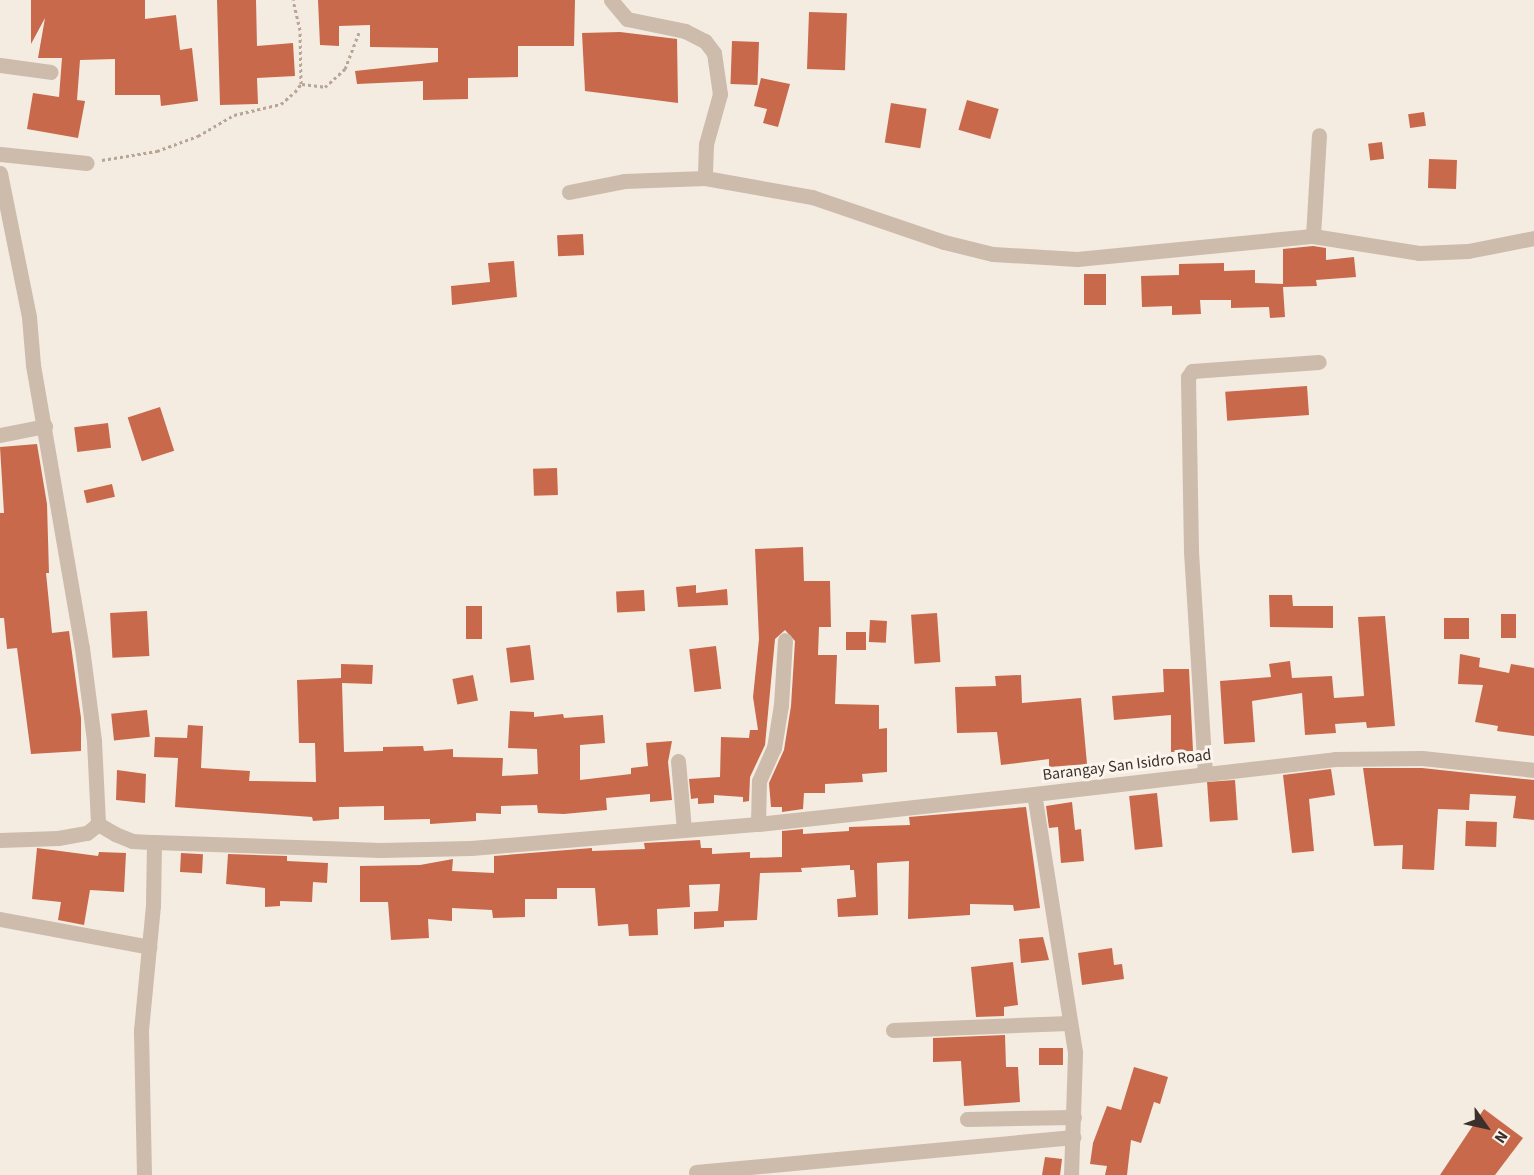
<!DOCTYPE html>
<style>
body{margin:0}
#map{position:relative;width:1534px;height:1175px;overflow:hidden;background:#f4ebe1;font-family:"Source Sans 3",sans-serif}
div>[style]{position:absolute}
.building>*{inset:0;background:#c8694b;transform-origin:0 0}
.path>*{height:3px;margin-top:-1.5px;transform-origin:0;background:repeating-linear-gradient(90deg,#b9a596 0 3px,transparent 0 6px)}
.minor>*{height:15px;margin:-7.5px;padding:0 7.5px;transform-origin:7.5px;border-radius:7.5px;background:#cdbbac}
span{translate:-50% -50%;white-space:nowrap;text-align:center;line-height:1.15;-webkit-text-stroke:6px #fbf5ee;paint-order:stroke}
.street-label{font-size:16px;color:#3b302b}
.north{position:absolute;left:1456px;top:1097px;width:60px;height:60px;-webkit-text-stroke:4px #fbf5ee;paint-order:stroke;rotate:124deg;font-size:16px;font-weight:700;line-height:24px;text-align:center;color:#3b302b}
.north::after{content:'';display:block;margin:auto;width:21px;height:27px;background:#3b302b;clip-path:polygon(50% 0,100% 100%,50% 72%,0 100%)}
</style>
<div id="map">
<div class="building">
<i style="clip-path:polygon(31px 0,145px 0,145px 19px,176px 15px,180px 50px,192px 48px,198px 101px,161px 106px,160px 95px,115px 95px,115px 59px,80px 60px,77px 100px,85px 101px,78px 138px,27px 129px,33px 93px,59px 97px,62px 58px,38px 58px,45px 18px,31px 44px)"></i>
<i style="clip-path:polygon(217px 0,256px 0,257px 46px,293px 43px,295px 76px,257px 78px,258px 104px,220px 105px)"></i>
<i style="clip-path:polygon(318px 0,575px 0,574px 46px,518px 46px,518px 77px,468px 78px,468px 99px,423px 100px,423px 81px,357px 84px,355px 71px,438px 62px,438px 48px,370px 47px,370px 25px,339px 26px,339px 46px,320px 45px)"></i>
<i style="left:809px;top:12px;width:38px;height:57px;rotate:2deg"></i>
<i style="clip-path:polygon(620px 32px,677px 39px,678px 103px,585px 91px,582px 33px)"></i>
<i style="left:732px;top:41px;width:27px;height:43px;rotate:2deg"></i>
<i style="clip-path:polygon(761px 78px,790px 84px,778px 127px,763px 123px,767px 109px,754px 106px)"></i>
<i style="left:967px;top:100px;width:33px;height:31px;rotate:16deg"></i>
<i style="left:891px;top:103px;width:36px;height:40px;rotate:9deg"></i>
<i style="left:1424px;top:112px;width:14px;height:16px;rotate:82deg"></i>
<i style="left:1382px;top:142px;width:17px;height:14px;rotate:83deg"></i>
<i style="left:1429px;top:159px;width:28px;height:29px;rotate:2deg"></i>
<i style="left:583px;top:234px;width:21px;height:26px;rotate:87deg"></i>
<i style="clip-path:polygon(1313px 246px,1326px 248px,1326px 260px,1354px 257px,1356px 277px,1316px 280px,1317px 286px,1283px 287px,1285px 317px,1270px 318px,1269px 307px,1231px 308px,1231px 300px,1200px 300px,1201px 314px,1172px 315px,1172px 306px,1142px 307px,1141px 276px,1179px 275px,1179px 264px,1224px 263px,1224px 271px,1255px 270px,1255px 283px,1283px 284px,1283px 249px)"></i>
<i style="clip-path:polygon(514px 261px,517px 297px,452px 305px,451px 286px,490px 282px,488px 263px)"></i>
<i style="left:1084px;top:274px;width:22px;height:31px"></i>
<i style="left:1307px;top:386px;width:29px;height:82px;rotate:86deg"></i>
<i style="left:160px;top:407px;width:46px;height:34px;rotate:72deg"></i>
<i style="left:108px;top:423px;width:25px;height:34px;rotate:83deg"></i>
<i style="clip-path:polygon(37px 444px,47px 504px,49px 573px,46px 573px,52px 633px,69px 631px,81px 718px,81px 751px,31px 754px,17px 648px,7px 649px,4px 618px,0 618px,0 513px,4px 513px,0 447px)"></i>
<i style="left:557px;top:468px;width:27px;height:24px;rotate:88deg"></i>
<i style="left:112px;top:484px;width:13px;height:29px;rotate:77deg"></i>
<i style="clip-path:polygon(803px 547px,804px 581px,830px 581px,831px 627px,819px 627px,818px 655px,837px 655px,835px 704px,879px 705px,879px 729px,887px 728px,887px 772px,862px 774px,863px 782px,825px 784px,825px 793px,804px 793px,803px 809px,782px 812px,782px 807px,771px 807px,769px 783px,784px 750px,791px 706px,795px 641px,785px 630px,775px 639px,765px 745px,750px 777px,749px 801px,743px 802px,743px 797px,714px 795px,714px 803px,698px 804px,698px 798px,691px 799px,689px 779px,720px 777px,721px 737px,749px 738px,750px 730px,758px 730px,753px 697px,759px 639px,755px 549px)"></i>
<i style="clip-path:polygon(696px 585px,696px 593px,727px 589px,728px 605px,678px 607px,676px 587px)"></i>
<i style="left:644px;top:590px;width:21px;height:28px;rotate:87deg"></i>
<i style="clip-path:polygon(1269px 595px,1292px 595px,1293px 606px,1333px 606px,1333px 628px,1270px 627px)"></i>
<i style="left:466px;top:606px;width:16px;height:33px"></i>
<i style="left:147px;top:611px;width:45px;height:37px;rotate:87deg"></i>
<i style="left:937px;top:613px;width:49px;height:26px;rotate:86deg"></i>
<i style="left:1516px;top:614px;width:24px;height:15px;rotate:90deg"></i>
<i style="clip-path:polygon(1385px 616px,1395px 726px,1367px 728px,1366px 722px,1335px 724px,1336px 733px,1305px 735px,1302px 693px,1252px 701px,1255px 742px,1224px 744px,1220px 681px,1271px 677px,1269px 664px,1290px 661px,1292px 678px,1332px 676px,1334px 698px,1364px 696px,1358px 617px)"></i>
<i style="left:1469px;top:618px;width:21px;height:25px;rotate:90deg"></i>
<i style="left:870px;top:620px;width:17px;height:22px;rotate:3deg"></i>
<i style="left:846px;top:632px;width:20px;height:18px"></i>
<i style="left:530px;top:645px;width:35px;height:24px;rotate:83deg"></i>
<i style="left:716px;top:646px;width:43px;height:27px;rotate:83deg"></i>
<i style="clip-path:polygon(1460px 654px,1480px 658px,1479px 667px,1509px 673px,1511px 664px,1534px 668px,1534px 736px,1497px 731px,1498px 726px,1475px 722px,1483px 685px,1458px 684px)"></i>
<i style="clip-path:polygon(341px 664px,373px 665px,372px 684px,342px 683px,344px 752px,383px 751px,383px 747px,423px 746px,424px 751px,453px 749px,453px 757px,503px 758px,502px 776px,538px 774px,537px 749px,508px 748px,510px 711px,534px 712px,534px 717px,563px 714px,564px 718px,603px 715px,605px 743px,580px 745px,580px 780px,631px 774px,631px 768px,648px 766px,646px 743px,672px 741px,668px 762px,672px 800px,650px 802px,650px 794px,606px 798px,607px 810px,564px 814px,538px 813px,537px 805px,501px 806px,501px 814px,476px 813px,476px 821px,430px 824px,430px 819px,384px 820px,384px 806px,339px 807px,339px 819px,313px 821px,312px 817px,175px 807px,178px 758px,154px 757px,155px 737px,187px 738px,188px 725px,203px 726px,201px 768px,250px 771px,249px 781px,316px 782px,315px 743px,299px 743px,297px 680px,341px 678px)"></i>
<i style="clip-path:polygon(1163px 669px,1189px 669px,1193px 751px,1171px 752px,1171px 715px,1114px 720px,1112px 696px,1164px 692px)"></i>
<i style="left:473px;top:675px;width:26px;height:21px;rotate:79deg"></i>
<i style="clip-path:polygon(1021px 675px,1022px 703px,1081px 698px,1087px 764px,1049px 767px,1049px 759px,1001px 765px,997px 732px,957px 733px,955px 687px,996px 686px,995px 676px)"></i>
<i style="left:147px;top:710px;width:27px;height:36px;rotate:84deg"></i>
<i style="clip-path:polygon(1363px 768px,1422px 768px,1534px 780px,1534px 820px,1513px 818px,1516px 796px,1470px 794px,1469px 810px,1438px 809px,1434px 870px,1402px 869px,1403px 845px,1374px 846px)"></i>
<i style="clip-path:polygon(1331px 769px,1335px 795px,1309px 799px,1314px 851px,1292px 853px,1283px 775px)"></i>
<i style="clip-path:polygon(117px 770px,146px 774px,145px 803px,116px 800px)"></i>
<i style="left:1235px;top:780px;width:40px;height:28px;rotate:86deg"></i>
<i style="left:1157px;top:793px;width:54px;height:28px;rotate:84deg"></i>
<i style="clip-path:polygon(1072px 802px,1075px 830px,1081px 829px,1084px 861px,1061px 863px,1058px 827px,1049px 828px,1046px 806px)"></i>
<i style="clip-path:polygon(1026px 807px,1040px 908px,1014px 911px,1013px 905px,970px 904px,970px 915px,908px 919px,909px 861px,877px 863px,878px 915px,838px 917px,837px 899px,856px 897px,854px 870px,850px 870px,850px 865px,801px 868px,802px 872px,760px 873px,757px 920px,724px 921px,724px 927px,694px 929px,694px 912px,718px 911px,720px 884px,689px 885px,690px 907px,657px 909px,658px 935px,629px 936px,628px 924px,598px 926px,595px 888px,557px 888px,557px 899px,525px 899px,525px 917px,493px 918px,492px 910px,452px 908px,452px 921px,428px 919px,429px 938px,409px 939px,391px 940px,388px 902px,360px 902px,360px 866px,420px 865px,453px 859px,452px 871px,494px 873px,494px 856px,592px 848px,592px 851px,645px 849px,644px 843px,700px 840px,701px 848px,712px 848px,712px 854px,750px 852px,750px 858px,782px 857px,782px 831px,803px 829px,803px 834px,849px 831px,849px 827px,910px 825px,909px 817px)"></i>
<i style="left:1466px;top:821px;width:31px;height:25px;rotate:2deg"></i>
<i style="clip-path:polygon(37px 848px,98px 856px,99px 852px,126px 853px,124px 892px,90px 890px,84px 925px,58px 920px,61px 902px,32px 899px)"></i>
<i style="left:181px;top:853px;width:22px;height:19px;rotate:3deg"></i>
<i style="clip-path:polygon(228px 854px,287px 856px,287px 861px,328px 863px,327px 883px,313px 882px,312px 902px,280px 901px,280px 906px,265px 907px,265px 888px,226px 884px)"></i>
<i style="clip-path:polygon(1043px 937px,1049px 960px,1021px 963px,1019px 939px)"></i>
<i style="clip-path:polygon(1112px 948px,1114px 965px,1122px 964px,1124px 979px,1082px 985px,1078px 953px)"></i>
<i style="clip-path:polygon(1013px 962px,1018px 1005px,1004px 1007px,1004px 1016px,976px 1017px,971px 967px)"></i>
<i style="clip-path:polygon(1005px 1035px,1006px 1067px,1018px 1067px,1020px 1102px,964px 1106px,961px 1061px,933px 1062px,933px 1038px)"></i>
<i style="left:1039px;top:1048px;width:24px;height:17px"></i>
<i style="clip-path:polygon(1134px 1067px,1168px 1077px,1160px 1104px,1154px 1102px,1141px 1143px,1131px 1140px,1127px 1175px,1105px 1175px,1107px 1166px,1090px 1164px,1093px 1143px,1107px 1106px,1121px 1110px)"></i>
<i style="clip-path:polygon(1484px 1109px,1523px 1138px,1495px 1175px,1440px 1175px)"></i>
<i style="clip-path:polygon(1045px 1157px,1062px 1159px,1060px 1175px,1042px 1175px)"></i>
</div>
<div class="path">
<i style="left:302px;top:84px;width:23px;rotate:7deg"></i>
<i style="left:325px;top:87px;width:27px;rotate:-42deg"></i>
<i style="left:345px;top:69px;width:39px;rotate:-69deg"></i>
<i style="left:102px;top:160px;width:56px;rotate:-9.3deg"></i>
<i style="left:157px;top:151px;width:44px;rotate:-20.1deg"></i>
<i style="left:198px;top:136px;width:42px;rotate:-30.3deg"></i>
<i style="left:234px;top:115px;width:48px;rotate:-13.2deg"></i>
<i style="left:281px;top:104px;width:18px;rotate:-41deg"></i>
<i style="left:295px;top:92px;width:10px;rotate:-53deg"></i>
<i style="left:301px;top:84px;width:54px;rotate:-91.1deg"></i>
<i style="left:300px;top:30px;width:31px;rotate:-103deg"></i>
</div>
<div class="minor">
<i style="left:611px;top:0;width:25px;rotate:50deg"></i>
<i style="left:627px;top:19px;width:59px;rotate:11.7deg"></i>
<i style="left:685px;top:31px;width:22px;rotate:27deg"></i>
<i style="left:705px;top:41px;width:15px;rotate:53deg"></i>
<i style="left:714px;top:53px;width:41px;rotate:81.7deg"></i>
<i style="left:720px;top:94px;width:52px;rotate:105.6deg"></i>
<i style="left:706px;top:144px;width:34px;rotate:92deg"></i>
<i style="left:0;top:65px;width:51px;rotate:7.8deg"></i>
<i style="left:0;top:154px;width:87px;rotate:5.9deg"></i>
<i style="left:0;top:173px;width:147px;rotate:78.6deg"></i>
<i style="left:29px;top:317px;width:48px;rotate:85.2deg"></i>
<i style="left:33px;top:365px;width:287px;rotate:80.2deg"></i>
<i style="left:82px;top:648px;width:94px;rotate:82.6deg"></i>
<i style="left:94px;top:741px;width:83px;rotate:87.2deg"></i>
<i style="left:98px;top:824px;width:20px;rotate:30deg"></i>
<i style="left:115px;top:834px;width:18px;rotate:22deg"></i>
<i style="left:132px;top:841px;width:22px;rotate:3deg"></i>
<i style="left:154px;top:842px;width:226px;rotate:2deg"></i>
<i style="left:380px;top:850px;width:91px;rotate:-1.3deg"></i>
<i style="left:471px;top:848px;width:288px;rotate:-4.8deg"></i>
<i style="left:758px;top:824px;width:278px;rotate:-6.2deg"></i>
<i style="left:569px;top:192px;width:56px;rotate:-11.3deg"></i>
<i style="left:624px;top:181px;width:81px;rotate:-2.1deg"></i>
<i style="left:705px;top:178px;width:109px;rotate:10.1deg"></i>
<i style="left:812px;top:197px;width:139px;rotate:18.8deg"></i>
<i style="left:944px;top:242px;width:50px;rotate:13.8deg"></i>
<i style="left:993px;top:254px;width:84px;rotate:3.4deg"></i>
<i style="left:1077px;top:259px;width:237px;rotate:-5.6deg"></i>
<i style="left:1313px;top:236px;width:107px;rotate:9.1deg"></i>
<i style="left:1419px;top:253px;width:49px;rotate:-2.3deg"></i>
<i style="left:1468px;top:251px;width:67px;rotate:-11.1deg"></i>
<i style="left:1313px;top:236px;width:101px;rotate:-86.6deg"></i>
<i style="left:0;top:435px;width:46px;rotate:-11.3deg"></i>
<i style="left:678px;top:761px;width:68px;rotate:85deg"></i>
<i style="left:1205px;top:774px;width:224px;rotate:-93.6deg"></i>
<i style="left:1191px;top:550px;width:173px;rotate:-91deg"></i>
<i style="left:1188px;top:377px;width:7px;rotate:-56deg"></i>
<i style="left:1192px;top:371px;width:127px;rotate:-4.1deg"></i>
<i style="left:758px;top:824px;width:43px;rotate:-88.7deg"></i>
<i style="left:759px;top:781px;width:36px;rotate:-66deg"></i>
<i style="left:774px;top:748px;width:44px;rotate:-80.8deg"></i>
<i style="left:781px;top:705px;width:65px;rotate:-86.5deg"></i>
<i style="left:0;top:840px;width:58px;rotate:-2deg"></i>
<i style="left:58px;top:838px;width:29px;rotate:-10deg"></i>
<i style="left:87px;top:833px;width:14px;rotate:-39deg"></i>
<i style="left:0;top:919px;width:152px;rotate:10.6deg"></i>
<i style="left:893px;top:1030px;width:176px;rotate:-2.3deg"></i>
<i style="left:967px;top:1119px;width:107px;rotate:-1.1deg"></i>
<i style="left:696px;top:1172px;width:379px;rotate:-5.3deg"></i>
<i style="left:144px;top:1175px;width:145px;rotate:-91.2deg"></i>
<i style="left:141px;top:1030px;width:125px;rotate:-84.5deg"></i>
<i style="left:153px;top:906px;width:64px;rotate:-89.1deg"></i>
<i style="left:1071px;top:1175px;width:123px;rotate:-88.1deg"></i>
<i style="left:1075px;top:1052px;width:261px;rotate:-99deg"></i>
<i style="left:1034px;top:794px;width:303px;rotate:-6.6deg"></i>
<i style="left:1335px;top:759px;width:87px;rotate:-0.7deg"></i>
<i style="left:1422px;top:758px;width:113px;rotate:6.1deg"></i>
</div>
<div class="street-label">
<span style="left:1127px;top:765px;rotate:-7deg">Barangay San Isidro Road</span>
</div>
<div class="north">N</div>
</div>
